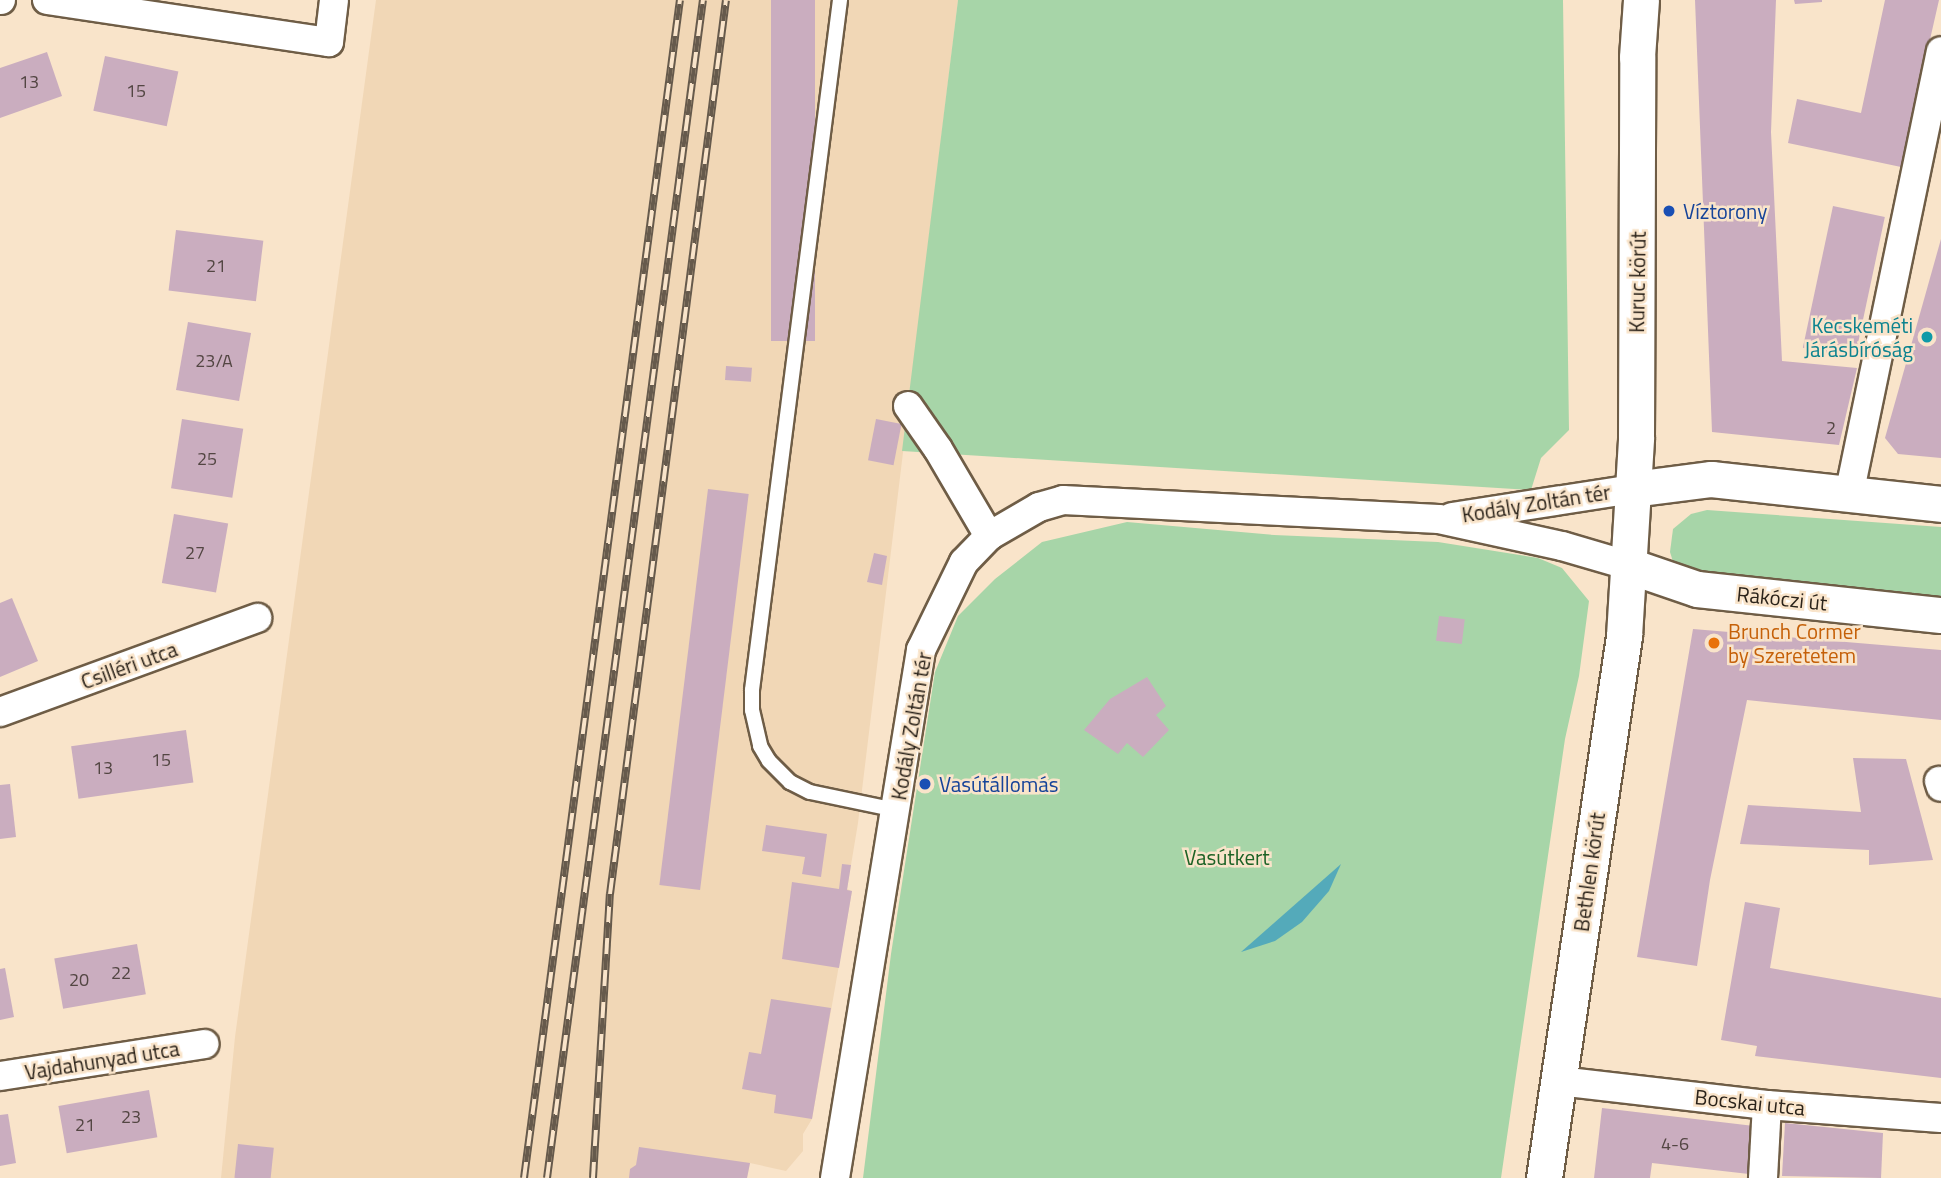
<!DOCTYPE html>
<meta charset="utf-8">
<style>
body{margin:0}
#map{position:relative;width:1941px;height:1178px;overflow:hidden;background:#f9e4ca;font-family:"Titillium Web",sans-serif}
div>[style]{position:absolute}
.built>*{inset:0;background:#f1d7b6}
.green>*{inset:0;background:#a7d5a8}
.water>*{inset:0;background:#54aaba}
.building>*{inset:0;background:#caadbf;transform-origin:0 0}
.roads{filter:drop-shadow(2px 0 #6f5d46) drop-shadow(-2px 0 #6f5d46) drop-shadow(0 2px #6f5d46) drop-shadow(0 -2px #6f5d46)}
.service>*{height:14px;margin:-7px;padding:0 7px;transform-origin:7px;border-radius:7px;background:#fff}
.minor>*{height:28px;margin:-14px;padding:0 14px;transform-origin:14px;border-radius:14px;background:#fff}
.tertiary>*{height:35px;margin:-17.5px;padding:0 17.5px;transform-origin:17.5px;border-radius:17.5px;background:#fff}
.rail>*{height:8px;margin-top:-4px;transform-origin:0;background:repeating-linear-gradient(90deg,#f9e4ca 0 16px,#665a4c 0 32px);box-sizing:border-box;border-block:2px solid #665a4c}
.dots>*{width:19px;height:19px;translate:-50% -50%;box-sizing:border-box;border:4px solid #f9e4ca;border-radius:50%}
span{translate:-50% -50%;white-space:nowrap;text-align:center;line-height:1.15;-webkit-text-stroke:5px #f9e4ca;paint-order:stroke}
.number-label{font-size:18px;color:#534643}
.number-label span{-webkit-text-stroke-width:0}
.transit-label{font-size:21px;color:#164399}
.left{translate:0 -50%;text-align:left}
.street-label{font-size:21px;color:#2b231a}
.culture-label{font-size:21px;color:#0d838f}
.right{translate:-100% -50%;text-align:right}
.food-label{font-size:21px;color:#c56008}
.park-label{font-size:21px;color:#1c6225}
</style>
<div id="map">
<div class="built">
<i style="clip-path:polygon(376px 0,958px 0,858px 823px,847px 889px,852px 891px,812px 1119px,803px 1134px,803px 1151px,786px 1171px,750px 1163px,747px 1178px,221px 1178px,235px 1037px)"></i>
</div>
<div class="green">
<i style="clip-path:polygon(958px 0,1563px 0,1569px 430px,1541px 458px,1531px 490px,902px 451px)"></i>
<i style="clip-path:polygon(1707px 510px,1941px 527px,1941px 607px,1676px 571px,1670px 552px,1673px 529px,1691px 514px)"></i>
<i style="clip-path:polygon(1127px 522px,1274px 535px,1438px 542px,1538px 558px,1562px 568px,1589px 601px,1579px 676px,1565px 739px,1501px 1178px,863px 1178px,891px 954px,935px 672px,958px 616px,995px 579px,1042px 542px)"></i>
</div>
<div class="water">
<i style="clip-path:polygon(1341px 864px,1329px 891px,1302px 922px,1275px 941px,1241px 952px)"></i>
</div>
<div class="building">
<i style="left:771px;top:0;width:44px;height:341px"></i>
<i style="clip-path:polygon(1695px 0,1776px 0,1771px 132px,1782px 361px,1857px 368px,1839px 445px,1712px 432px)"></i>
<i style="clip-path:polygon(1794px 0,1822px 0,1822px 2px,1795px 4px)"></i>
<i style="clip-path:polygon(1885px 0,1939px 0,1901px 167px,1788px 143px,1797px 99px,1861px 113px)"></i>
<i style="clip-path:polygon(47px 52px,62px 96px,0 118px,0 68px)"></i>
<i style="left:105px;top:56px;width:75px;height:56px;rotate:12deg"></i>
<i style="left:1833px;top:206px;width:53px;height:145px;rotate:12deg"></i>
<i style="left:176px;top:230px;width:88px;height:61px;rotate:7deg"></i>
<i style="clip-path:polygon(1941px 239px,1941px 458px,1898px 454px,1885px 438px)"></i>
<i style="left:188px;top:322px;width:64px;height:69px;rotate:10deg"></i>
<i style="left:726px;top:366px;width:26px;height:14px;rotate:4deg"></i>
<i style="left:182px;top:419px;width:62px;height:70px;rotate:9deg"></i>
<i style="left:876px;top:419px;width:26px;height:42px;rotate:11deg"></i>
<i style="left:708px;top:489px;width:41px;height:399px;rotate:7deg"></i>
<i style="left:174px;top:514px;width:55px;height:70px;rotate:10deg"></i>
<i style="clip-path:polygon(874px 553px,887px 556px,882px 585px,867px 582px)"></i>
<i style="clip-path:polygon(12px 598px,38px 661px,0 677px,0 603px)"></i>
<i style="left:1439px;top:616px;width:26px;height:25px;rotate:7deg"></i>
<i style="clip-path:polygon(1693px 629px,1941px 650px,1941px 720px,1747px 700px,1710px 880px,1697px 966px,1637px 957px)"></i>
<i style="clip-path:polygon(1147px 677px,1166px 706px,1156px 715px,1169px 730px,1143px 757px,1127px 743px,1118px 754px,1084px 730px,1110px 699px)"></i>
<i style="left:186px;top:730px;width:53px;height:116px;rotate:82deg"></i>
<i style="clip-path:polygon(1853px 758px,1906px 759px,1933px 860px,1869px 865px,1869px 850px,1740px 844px,1748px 805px,1861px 812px)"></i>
<i style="clip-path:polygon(10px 784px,16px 837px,0 839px,0 785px)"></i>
<i style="clip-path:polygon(766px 825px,827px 834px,821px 877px,802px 874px,805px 857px,762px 851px)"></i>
<i style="clip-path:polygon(842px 864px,851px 865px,847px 890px,852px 891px,839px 968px,782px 959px,792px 882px,839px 889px)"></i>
<i style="clip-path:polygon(1745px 902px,1780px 908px,1770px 968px,1941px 998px,1941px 1078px,1755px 1056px,1757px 1046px,1721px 1040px)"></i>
<i style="left:137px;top:944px;width:51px;height:84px;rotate:80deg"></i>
<i style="clip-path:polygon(5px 968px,14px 1017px,0 1020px,0 969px)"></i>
<i style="clip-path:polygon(771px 999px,831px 1008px,812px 1119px,774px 1113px,776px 1095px,742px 1089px,749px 1052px,761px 1054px)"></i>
<i style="left:149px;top:1090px;width:48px;height:92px;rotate:80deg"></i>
<i style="clip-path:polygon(1602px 1108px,1754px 1126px,1749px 1174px,1652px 1163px,1650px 1178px,1594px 1178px)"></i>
<i style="clip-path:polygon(8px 1114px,16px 1163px,0 1166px,0 1115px)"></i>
<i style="clip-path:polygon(1785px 1123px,1883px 1133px,1881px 1178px,1782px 1176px)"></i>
<i style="left:238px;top:1144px;width:36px;height:34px;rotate:6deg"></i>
<i style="clip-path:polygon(639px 1147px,750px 1163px,747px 1178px,629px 1178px,630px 1169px,636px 1165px)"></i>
</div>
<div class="roads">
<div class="service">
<i style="left:840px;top:0;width:696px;rotate:97.27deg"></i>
<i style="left:752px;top:690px;width:20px;rotate:90deg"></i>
<i style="left:752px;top:710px;width:37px;rotate:77deg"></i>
<i style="left:760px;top:746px;width:17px;rotate:59deg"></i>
<i style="left:769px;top:761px;width:30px;rotate:45deg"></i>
<i style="left:790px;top:782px;width:22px;rotate:27deg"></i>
<i style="left:810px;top:792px;width:88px;rotate:11.8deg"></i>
</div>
<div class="minor">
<i style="left:0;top:0;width:1px"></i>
<i style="left:47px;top:0;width:285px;rotate:8.5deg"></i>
<i style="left:329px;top:42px;width:42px;rotate:-83.2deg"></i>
<i style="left:908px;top:406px;width:52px;rotate:55.1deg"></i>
<i style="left:938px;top:449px;width:101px;rotate:59.6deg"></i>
<i style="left:1849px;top:495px;width:453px;rotate:-78.3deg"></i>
<i style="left:1452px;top:517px;width:183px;rotate:-8.8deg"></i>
<i style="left:0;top:712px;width:274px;rotate:-20.1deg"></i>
<i style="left:1939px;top:781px;width:6px;rotate:72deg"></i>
<i style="left:0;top:1076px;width:207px;rotate:-8.9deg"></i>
<i style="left:1559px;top:1081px;width:209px;rotate:6.6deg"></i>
<i style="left:1767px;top:1105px;width:174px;rotate:4.3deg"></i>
<i style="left:835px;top:1178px;width:535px;rotate:-80.75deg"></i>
<i style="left:921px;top:650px;width:98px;rotate:-64deg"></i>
<i style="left:964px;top:562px;width:36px;rotate:-46deg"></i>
<i style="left:989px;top:536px;width:58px;rotate:-30.1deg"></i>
<i style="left:1039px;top:507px;width:25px;rotate:-16deg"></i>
<i style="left:1063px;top:500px;width:376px;rotate:2.9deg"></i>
<i style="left:1439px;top:519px;width:126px;rotate:12.4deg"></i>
<i style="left:1562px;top:546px;width:68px;rotate:16.3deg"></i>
<i style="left:1763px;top:1178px;width:73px;rotate:-86.9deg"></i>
</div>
<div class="tertiary">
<i style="left:1633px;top:489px;width:79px;rotate:-7.3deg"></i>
<i style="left:1711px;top:479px;width:231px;rotate:6.2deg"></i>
<i style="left:1627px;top:565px;width:74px;rotate:18.9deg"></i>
<i style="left:1697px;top:589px;width:245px;rotate:6.1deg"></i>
<i style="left:1544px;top:1178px;width:548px;rotate:-81.6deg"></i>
<i style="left:1624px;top:636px;width:199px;rotate:-86.5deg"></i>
<i style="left:1636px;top:437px;width:380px;rotate:-89.8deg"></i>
<i style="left:1637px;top:57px;width:57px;rotate:-86deg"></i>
</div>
</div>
<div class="rail">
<i style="left:524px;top:1178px;width:1188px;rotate:-82.46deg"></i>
<i style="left:547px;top:1178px;width:1188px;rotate:-82.46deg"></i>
<i style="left:593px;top:1178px;width:285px;rotate:-86.6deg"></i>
<i style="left:610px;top:894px;width:901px;rotate:-82.61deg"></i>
</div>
<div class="dots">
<i style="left:1669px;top:211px;background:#1a4fb4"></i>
<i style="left:1927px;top:337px;background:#0f9aa8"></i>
<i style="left:1714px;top:643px;background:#e8710a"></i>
<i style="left:925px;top:784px;background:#1a4fb4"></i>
</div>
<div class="number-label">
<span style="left:29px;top:82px">13</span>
<span style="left:136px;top:91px">15</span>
<span style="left:216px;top:266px">21</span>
<span style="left:214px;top:361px">23/A</span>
<span style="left:1831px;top:428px">2</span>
<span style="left:207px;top:459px">25</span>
<span style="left:195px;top:553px">27</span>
<span style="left:161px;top:760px">15</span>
<span style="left:103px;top:768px">13</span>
<span style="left:121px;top:973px">22</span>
<span style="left:79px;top:980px">20</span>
<span style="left:131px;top:1117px">23</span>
<span style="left:85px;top:1125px">21</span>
<span style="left:1675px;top:1144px">4-6</span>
</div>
<div class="transit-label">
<span class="left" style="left:1683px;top:211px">Víztorony</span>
<span class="left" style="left:939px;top:784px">Vasútállomás</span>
</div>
<div class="street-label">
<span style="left:1637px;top:282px;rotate:-89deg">Kuruc körút</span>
<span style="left:1536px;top:503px;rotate:-9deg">Kodály Zoltán tér</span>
<span style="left:1782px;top:598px;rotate:6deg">Rákóczi út</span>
<span style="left:129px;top:665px;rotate:-20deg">Csilléri utca</span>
<span style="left:911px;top:726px;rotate:-80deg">Kodály Zoltán tér</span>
<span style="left:1589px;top:872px;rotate:-82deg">Bethlen körút</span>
<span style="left:102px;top:1060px;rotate:-9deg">Vajdahunyad utca</span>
<span style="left:1750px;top:1102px;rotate:6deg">Bocskai utca</span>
</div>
<div class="culture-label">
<span class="right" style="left:1913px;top:337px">Kecskeméti<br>Járásbíróság</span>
</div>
<div class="food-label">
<span class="left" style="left:1728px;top:643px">Brunch Cormer<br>by Szeretetem</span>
</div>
<div class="park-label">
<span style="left:1227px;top:857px">Vasútkert</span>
</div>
</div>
